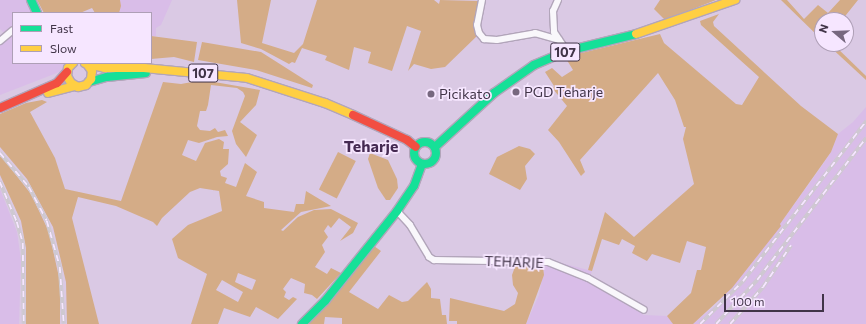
<!DOCTYPE html>
<style>
body{margin:0}
#map{position:relative;width:866px;height:324px;overflow:hidden;background:#dac9e4;font-family:Commissioner,sans-serif}
div>[style]{position:absolute}
.built>*{inset:0;background:#d9bde8}
.green>*{inset:0;background:#d4ac87;transform-origin:0 0}
.roads{filter:drop-shadow(1px 0 #b2a5ba) drop-shadow(-1px 0 #b2a5ba) drop-shadow(0 1px #b2a5ba) drop-shadow(0 -1px #b2a5ba)}
.street>*{height:6px;margin:-3px;padding:0 3px;transform-origin:3px;border-radius:3px;background:#f9f7fb}
.fast>*{height:8px;margin:-4px;padding:0 4px;transform-origin:4px;border-radius:4px;background:#16e098}
.fast>.ring{margin:-4px;padding:0;box-sizing:content-box;background:none;border:8px solid #16e098;border-radius:50%}
.slow>*{height:8px;margin:-4px;padding:0 4px;transform-origin:4px;border-radius:4px;background:#ffcf43}
.jam>*{height:8px;margin:-4px;padding:0 4px;transform-origin:4px;border-radius:4px;background:#f24e42}
.rail>*{height:3.5px;margin-top:-1.75px;transform-origin:0;background:repeating-linear-gradient(90deg,#f6e6ff 0 6px,#cec9d0 0 12px);box-sizing:border-box;border-block:1px solid #cec9d0}
.dots>*{width:11px;height:11px;translate:-50% -50%;box-sizing:border-box;border:2px solid #f6e6ff;border-radius:50%}
span{translate:-50% -50%;white-space:nowrap;text-align:center;line-height:1.15;-webkit-text-stroke:3.5px #f6e6ff;paint-order:stroke}
.shield-label span{padding:1px 3px;background:#f6e6ff;border:1px solid;border-radius:3px;-webkit-text-stroke-width:0}
.shield-label{font-size:13px;color:#413448;font-weight:700}
.poi-label{font-size:14px;color:#413448}
.left{translate:0 -50%;text-align:left}
.street-label{font-size:14px;color:#413448}
.quarter-label{font-size:16px;color:#452a52;font-weight:700}
.legend{position:absolute;left:12px;top:12px;width:140px;height:52px;box-sizing:border-box;background:#f6e6ff;border:1px solid #ae9fb6;margin:0;padding:5px 7px;list-style:none;font-size:12px;color:#413448}
.legend li{display:flex;align-items:center;gap:8px;height:20px}
.legend b{width:20px;border:1px solid #ae9fb6}
.north{position:absolute;left:814px;top:12px;width:40px;height:40px;box-sizing:border-box;background:#f6e6ff;border:1px solid #ae9fb6;border-radius:50%;rotate:289deg;font-size:11px;font-weight:700;line-height:16px;text-align:center;color:#413448}
.north::after{content:'';display:block;margin:auto;width:14px;height:18px;background:#77687f;clip-path:polygon(50% 0,100% 100%,50% 72%,0 100%)}
.scale{position:absolute;left:724px;top:294px;width:100px;height:18px;box-sizing:border-box;border:2px solid #413448;border-top:0;padding-left:5px;font-size:12px;line-height:14px;white-space:nowrap;color:#413448;-webkit-text-stroke:3px #f6e6ff;paint-order:stroke}
</style>
<div id="map">
<div class="built">
<i style="clip-path:polygon(0 0,28px 0,33px 13px,13px 13px,13px 63px,64px 63px,62px 71px,0 95px,0 36px,4px 33px,0 29px)"></i>
<i style="clip-path:polygon(120px 0,172px 0,161px 25px,156px 28px,156px 36px,151px 36px,151px 13px,119px 13px)"></i>
<i style="clip-path:polygon(866px 107px,866px 324px,693px 324px,717px 304px,752px 263px,819px 170px,831px 152px,838px 134px,853px 122px)"></i>
<i style="clip-path:polygon(0 189px,17px 232px,21px 260px,19px 324px,0 324px)"></i>
<i style="clip-path:polygon(546px 259px,592px 271px,588px 281px,644px 315px,667px 316px,673px 324px,526px 324px,539px 295px)"></i>
</div>
<div class="green">
<i style="clip-path:polygon(37px 0,120px 0,121px 6px,119px 13px,95px 13px,92px 8px,80px 13px,44px 13px)"></i>
<i style="clip-path:polygon(237px 0,271px 0,262px 43px,294px 53px,303px 44px,317px 0,434px 0,439px 4px,440px 0,478px 1px,475px 21px,477px 36px,445px 67px,431px 69px,414px 64px,408px 71px,421px 31px,407px 26px,392px 71px,368px 63px,371px 52px,354px 47px,349px 70px,325px 60px,327px 56px,302px 48px,295px 63px,292px 62px,289px 64px,261px 49px,241px 43px)"></i>
<i style="clip-path:polygon(660px 0,716px 0,665px 20px,654px 9px)"></i>
<i style="clip-path:polygon(781px 0,787px 0,804px 19px,818px 5px,828px 13px,840px 0,858px 0,842px 20px,822px 20px,822px 40px)"></i>
<i style="clip-path:polygon(719px 14px,713px 22px,714px 26px,801px 106px,838px 134px,831px 152px,780px 224px,781px 226px,732px 288px,693px 324px,673px 324px,667px 316px,691px 293px,697px 270px,701px 270px,706px 247px,687px 241px,680px 263px,652px 254px,647px 261px,632px 253px,635px 246px,622px 239px,619px 245px,602px 239px,592px 271px,588px 270px,605px 212px,634px 237px,694px 184px,683px 139px,686px 127px,684px 127px,675px 100px,658px 73px,580px 160px,585px 172px,581px 176px,559px 142px,548px 130px,567px 106px,553px 89px,554px 86px,545px 72px,552px 68px,562px 77px,573px 70px,565px 57px,660px 34px,664px 43px,736px 104px,742px 105px,759px 77px,701px 25px,700px 21px)"></i>
<i style="clip-path:polygon(151px 36px,197px 42px,194px 62px,174px 57px,151px 59px)"></i>
<i style="clip-path:polygon(202px 42px,261px 52px,313px 85px,312px 88px,256px 70px,198px 60px)"></i>
<i style="clip-path:polygon(827px 44px,833px 44px,866px 76px,866px 80px)"></i>
<i style="clip-path:polygon(evenodd,203px 80px,260px 90px,256px 105px,240px 122px,257px 135px,246px 157px,236px 144px,232px 131px,245px 96px,243px 92px,237px 88px,211px 85px,208px 105px,206px 111px,200px 111px,197px 126px,200px 130px,210px 131px,215px 128px,218px 132px,225px 130px,228px 136px,217px 137px,199px 143px,188px 140px,182px 155px,196px 161px,205px 143px,219px 139px,224px 142px,223px 149px,229px 149px,228px 164px,220px 171px,221px 176px,227px 178px,225px 183px,236px 187px,245px 163px,257px 172px,246px 196px,264px 202px,264px 208px,294px 212px,296px 204px,304px 204px,306px 191px,331px 206px,301px 212px,281px 230px,283px 231px,298px 217px,314px 210px,331px 209px,358px 223px,353px 233px,340px 241px,351px 227px,339px 218px,331px 228px,328px 225px,324px 231px,328px 237px,322px 245px,325px 252px,315px 267px,327px 274px,331px 268px,341px 273px,317px 299px,312px 295px,304px 293px,305px 284px,291px 278px,283px 289px,286px 292px,284px 297px,289px 300px,293px 297px,297px 299px,278px 319px,256px 307px,250px 317px,224px 308px,218px 324px,191px 324px,207px 274px,178px 258px,172px 239px,188px 225px,222px 211px,219px 191px,200px 188px,190px 192px,162px 218px,157px 226px,153px 222px,116px 206px,78px 197px,72px 218px,99px 324px,67px 324px,66px 282px,53px 227px,27px 179px,0 147px,0 114px,26px 103px,42px 100px,47px 102px,30px 112px,55px 158px,65px 189px,121px 201px,163px 82px,181px 84px,203px 80px,238px 273px,256px 280px,252px 290px,235px 282px,238px 273px,203px 80px,222px 280px,243px 292px,238px 302px,216px 290px,222px 280px)"></i>
<i style="clip-path:polygon(519px 146px,530px 149px,535px 154px,525px 166px,527px 179px,520px 190px,489px 174px,497px 157px)"></i>
<i style="left:338px;top:152px;width:20px;height:42px;rotate:27deg"></i>
<i style="clip-path:polygon(370px 153px,388px 160px,397px 179px,398px 188px,390px 200px,386px 200px,378px 188px,368px 159px)"></i>
<i style="clip-path:polygon(0 155px,31px 194px,49px 232px,60px 282px,60px 324px,26px 324px,26px 248px,21px 221px,0 175px)"></i>
<i style="clip-path:polygon(374px 246px,381px 251px,349px 292px,378px 309px,389px 295px,402px 302px,408px 301px,427px 282px,431px 289px,431px 298px,440px 299px,442px 315px,446px 315px,447px 324px,342px 324px,342px 318px,325px 317px,324px 324px,306px 324px,336px 294px)"></i>
<i style="clip-path:polygon(516px 264px,536px 264px,543px 267px,544px 275px,526px 324px,457px 324px,457px 321px,449px 321px,450px 298px,504px 311px,515px 304px,518px 293px,513px 285px,512px 275px)"></i>
</div>
<div class="roads">
<div class="street">
<i style="left:482px;top:0;width:25px;rotate:101deg"></i>
<i style="left:477px;top:25px;width:8px;rotate:76deg"></i>
<i style="left:479px;top:33px;width:8px;rotate:50deg"></i>
<i style="left:484px;top:39px;width:13px;rotate:4deg"></i>
<i style="left:497px;top:40px;width:39px;rotate:-10deg"></i>
<i style="left:535px;top:33px;width:25px;rotate:16deg"></i>
<i style="left:558px;top:0;width:12px;rotate:114deg"></i>
<i style="left:553px;top:11px;width:21px;rotate:87deg"></i>
<i style="left:554px;top:32px;width:23px;rotate:56deg"></i>
<i style="left:0;top:41px;width:17px;rotate:-40deg"></i>
<i style="left:397px;top:211px;width:19px;rotate:47deg"></i>
<i style="left:410px;top:225px;width:37px;rotate:59deg"></i>
<i style="left:429px;top:257px;width:6px;rotate:31deg"></i>
<i style="left:434px;top:260px;width:114px;rotate:1deg"></i>
<i style="left:548px;top:262px;width:43px;rotate:21.8deg"></i>
<i style="left:588px;top:278px;width:64px;rotate:29.7deg"></i>
</div>
<div class="fast">
<i style="left:31px;top:0;width:14px;rotate:65deg"></i>
<i style="left:89px;top:82px;width:19px;rotate:-16deg"></i>
<i style="left:107px;top:77px;width:39px;rotate:-6deg"></i>
<i class="ring" style="left:414px;top:142px;width:14px;height:14px"></i>
<i style="left:435px;top:147px;width:80px;rotate:-42.5deg"></i>
<i style="left:494px;top:93px;width:49px;rotate:-35deg"></i>
<i style="left:534px;top:65px;width:36px;rotate:-23deg"></i>
<i style="left:567px;top:51px;width:71px;rotate:-13.8deg"></i>
<i style="left:302px;top:324px;width:33px;rotate:-45deg"></i>
<i style="left:325px;top:301px;width:115px;rotate:-51.3deg"></i>
<i style="left:397px;top:211px;width:30px;rotate:-56deg"></i>
<i style="left:414px;top:186px;width:23px;rotate:-70deg"></i>
</div>
<div class="slow">
<i style="left:636px;top:34px;width:105px;rotate:-19deg"></i>
<i style="left:73px;top:63px;width:7px;rotate:135deg"></i>
<i style="left:68px;top:68px;width:8px;rotate:97deg"></i>
<i style="left:67px;top:76px;width:8px;rotate:60deg"></i>
<i style="left:71px;top:83px;width:8px;rotate:30deg"></i>
<i style="left:78px;top:87px;width:8px;rotate:-14deg"></i>
<i style="left:86px;top:85px;width:8px;rotate:-50deg"></i>
<i style="left:91px;top:79px;width:8px;rotate:-83deg"></i>
<i style="left:92px;top:71px;width:9px;rotate:-126deg"></i>
<i style="left:85px;top:63px;width:21px;rotate:14deg"></i>
<i style="left:105px;top:68px;width:39px"></i>
<i style="left:144px;top:68px;width:103px;rotate:5.5deg"></i>
<i style="left:247px;top:78px;width:82px;rotate:17.8deg"></i>
<i style="left:325px;top:103px;width:30px;rotate:23deg"></i>
<i style="left:48px;top:93px;width:27px;rotate:-15deg"></i>
</div>
<div class="jam">
<i style="left:0;top:108px;width:62px;rotate:-23.7deg"></i>
<i style="left:57px;top:83px;width:15px;rotate:-48deg"></i>
<i style="left:353px;top:115px;width:60px;rotate:24.8deg"></i>
<i style="left:407px;top:140px;width:11px;rotate:38deg"></i>
</div>
</div>
<div class="rail">
<i style="left:0;top:153px;width:45px;rotate:49.5deg"></i>
<i style="left:29px;top:187px;width:38px;rotate:62deg"></i>
<i style="left:47px;top:221px;width:48px;rotate:74.2deg"></i>
<i style="left:60px;top:267px;width:57px;rotate:86deg"></i>
<i style="left:0;top:182px;width:43px;rotate:67deg"></i>
<i style="left:17px;top:222px;width:22px;rotate:74deg"></i>
<i style="left:23px;top:243px;width:81px;rotate:89.3deg"></i>
<i style="left:700px;top:324px;width:61px;rotate:-45deg"></i>
<i style="left:743px;top:281px;width:202px;rotate:-52.4deg"></i>
<i style="left:716px;top:324px;width:60px;rotate:-47deg"></i>
<i style="left:757px;top:280px;width:179px;rotate:-52.5deg"></i>
<i style="left:730px;top:324px;width:50px;rotate:-48.3deg"></i>
<i style="left:763px;top:287px;width:50px;rotate:-56.3deg"></i>
</div>
<div class="dots">
<i style="left:516px;top:92px;background:#77687f"></i>
<i style="left:431px;top:94px;background:#77687f"></i>
</div>
<div class="shield-label">
<span style="left:565px;top:52px">107</span>
<span style="left:203px;top:73px">107</span>
</div>
<div class="poi-label">
<span class="left" style="left:524px;top:92px">PGD Teharje</span>
<span class="left" style="left:439px;top:94px">Picikato</span>
</div>
<div class="street-label">
<span style="left:514px;top:262px;rotate:2deg">TEHARJE</span>
</div>
<div class="quarter-label">
<span style="left:371px;top:146px">Teharje</span>
</div>
<ul class="legend">
<li><b style="height:5px;background:#16e098"></b>Fast</li>
<li><b style="height:5px;background:#ffcf43"></b>Slow</li>
</ul>
<div class="north">N</div>
<div class="scale">100 m</div>
</div>
